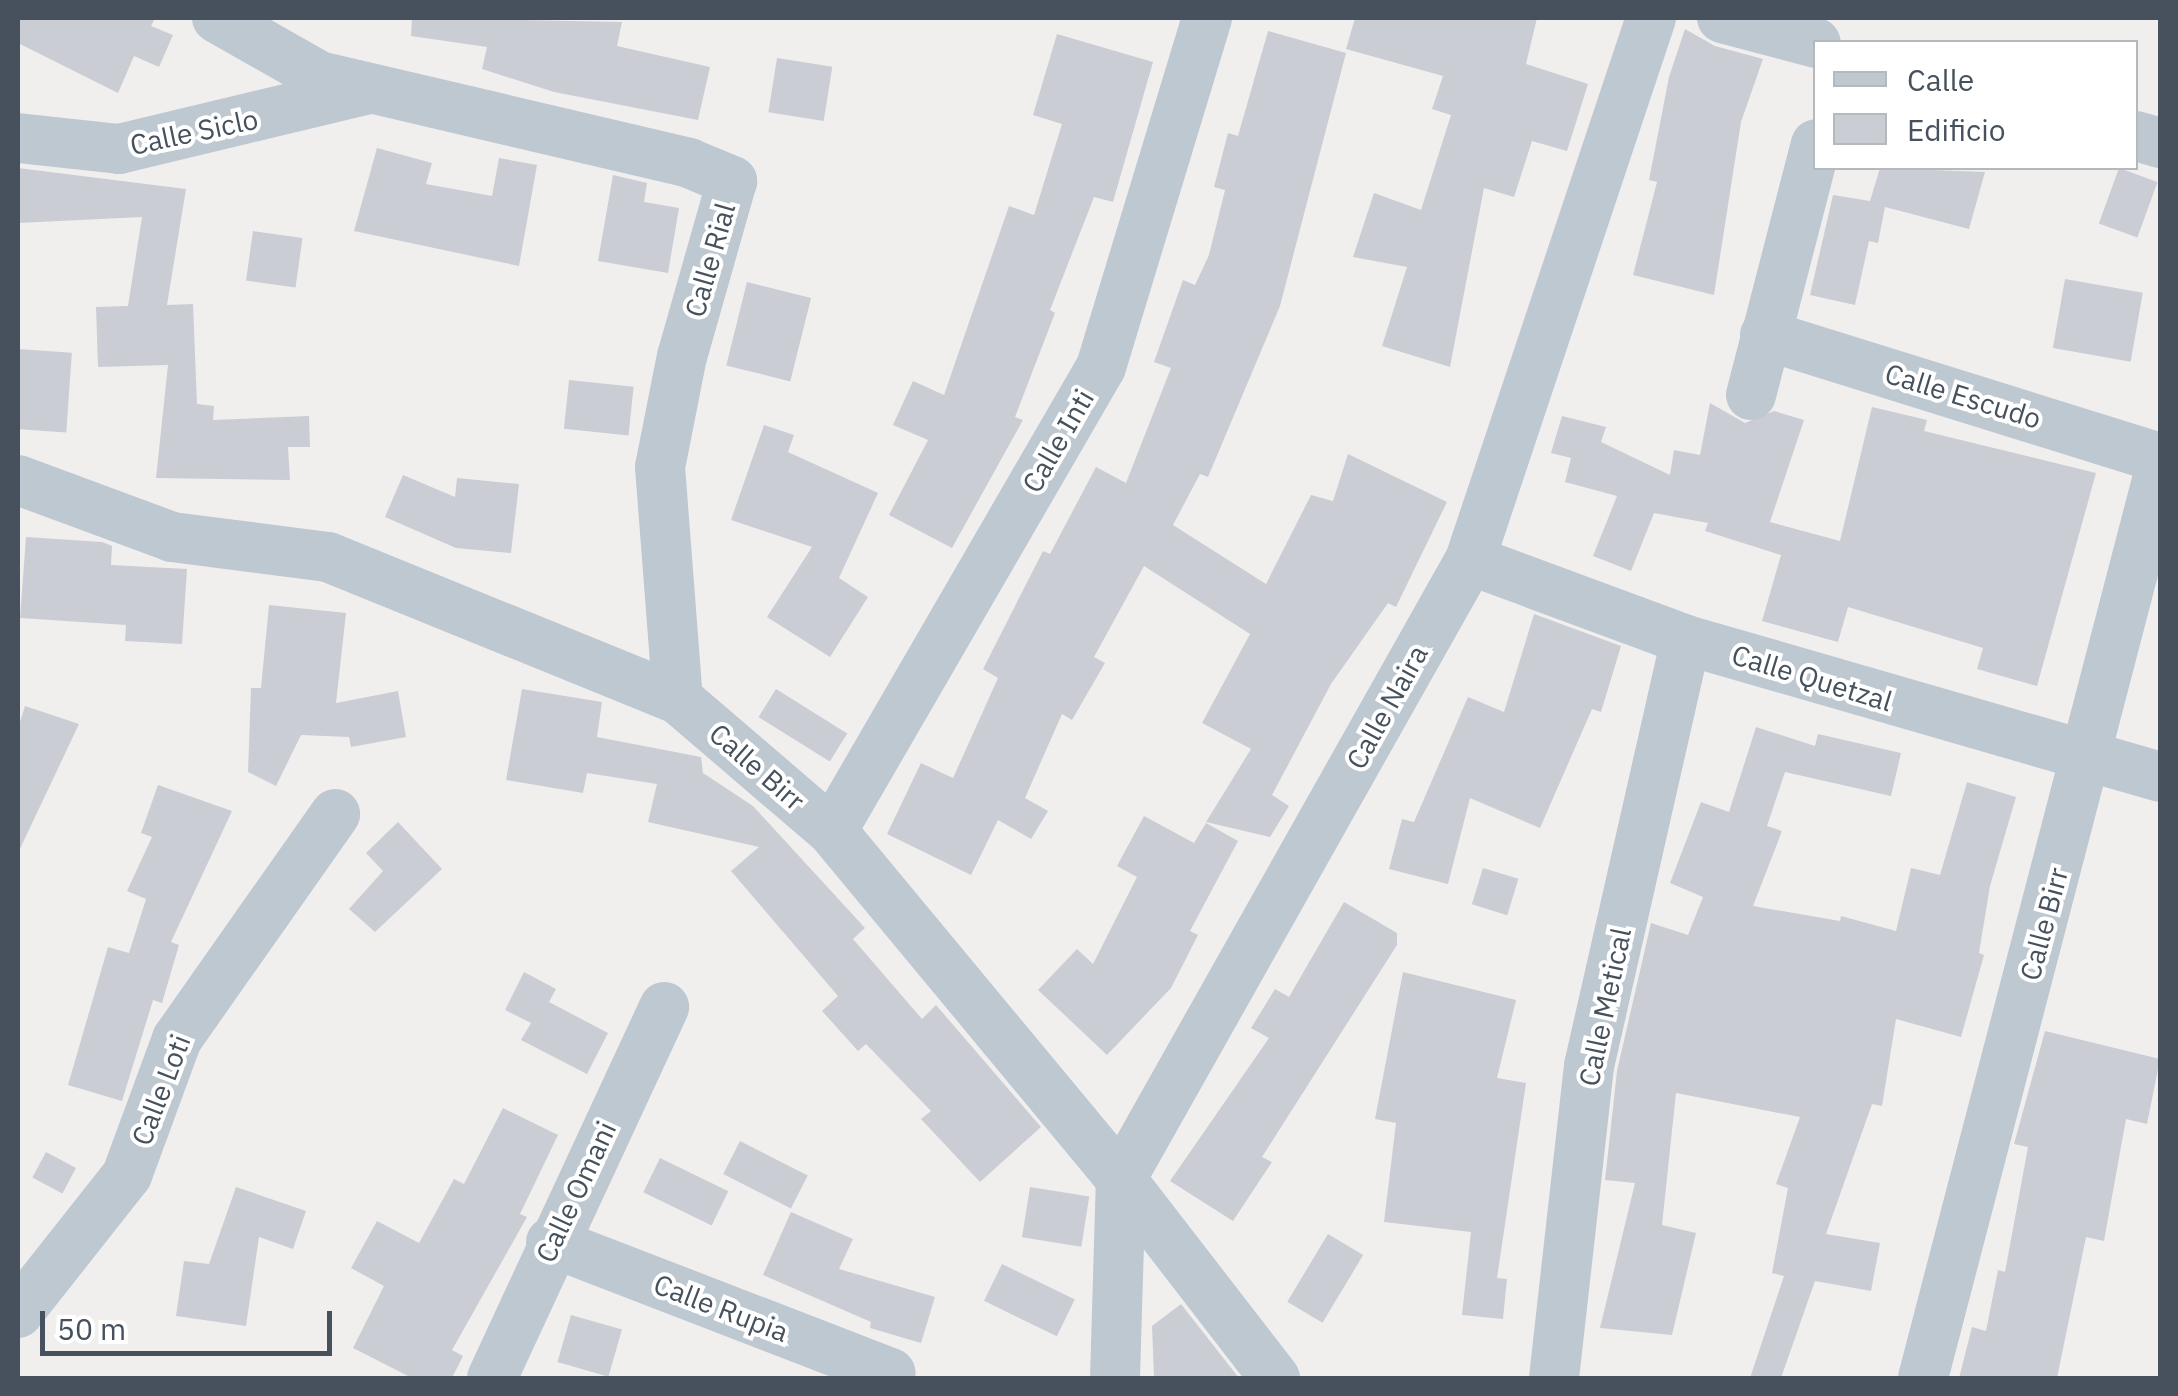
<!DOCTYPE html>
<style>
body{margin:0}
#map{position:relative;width:2178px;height:1396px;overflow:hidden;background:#f1eeee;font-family:"IBM Plex Sans",sans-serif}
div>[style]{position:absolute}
.building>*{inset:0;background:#cbcdd4;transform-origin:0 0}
.minor>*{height:50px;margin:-25px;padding:0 25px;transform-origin:25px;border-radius:25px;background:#bec8d1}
span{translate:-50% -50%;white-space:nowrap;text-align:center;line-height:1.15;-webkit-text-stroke:8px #fff;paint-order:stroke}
.street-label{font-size:28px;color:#46515d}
.frame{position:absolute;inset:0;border:20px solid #46515d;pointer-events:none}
.legend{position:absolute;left:1813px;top:40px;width:325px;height:130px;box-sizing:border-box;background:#fff;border:2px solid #b5b9be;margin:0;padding:12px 18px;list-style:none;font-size:30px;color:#46515d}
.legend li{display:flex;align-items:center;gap:20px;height:50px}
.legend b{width:50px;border:2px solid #b5b9be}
.scale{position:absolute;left:40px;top:1311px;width:292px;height:45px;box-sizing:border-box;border:5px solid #46515d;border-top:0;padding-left:12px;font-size:30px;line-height:35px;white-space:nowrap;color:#46515d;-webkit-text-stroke:8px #fff;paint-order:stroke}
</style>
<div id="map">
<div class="building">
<i style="clip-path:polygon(18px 18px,155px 18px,151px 26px,173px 35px,159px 67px,134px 56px,118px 93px,18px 43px)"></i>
<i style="clip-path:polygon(412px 18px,622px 22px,617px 46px,710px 67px,698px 120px,554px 92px,482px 69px,487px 47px,411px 36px)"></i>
<i style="clip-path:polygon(1355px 18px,1537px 18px,1526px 64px,1588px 84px,1567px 151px,1532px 141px,1514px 197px,1484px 188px,1450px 367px,1382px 346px,1407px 267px,1353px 257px,1374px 193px,1421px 210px,1451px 115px,1432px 109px,1443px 76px,1346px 49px)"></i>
<i style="clip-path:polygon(1685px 29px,1715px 46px,1763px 59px,1741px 122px,1714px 295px,1633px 275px,1657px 182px,1649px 180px,1669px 77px)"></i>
<i style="clip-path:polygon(1268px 31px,1346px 53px,1280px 306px,1208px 477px,1200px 474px,1173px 525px,1266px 584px,1311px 495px,1333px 501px,1348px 454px,1447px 502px,1396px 607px,1388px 603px,1331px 684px,1272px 795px,1289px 806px,1270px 837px,1206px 822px,1251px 749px,1202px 723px,1250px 634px,1144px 566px,1094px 657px,1105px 663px,1072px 720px,1062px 714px,1025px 798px,1048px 811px,1031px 839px,998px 820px,971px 875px,887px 834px,921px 763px,953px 778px,998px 678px,983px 669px,1043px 551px,1050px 554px,1096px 467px,1126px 483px,1171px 368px,1154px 362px,1183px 280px,1195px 285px,1209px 255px,1225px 190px,1214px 187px,1228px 133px,1238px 136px)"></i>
<i style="clip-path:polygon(1057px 34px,1153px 62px,1113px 202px,1094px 197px,1050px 310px,1055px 313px,1015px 417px,1023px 420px,952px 548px,889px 515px,928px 440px,893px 425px,913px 381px,944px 395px,1009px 206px,1034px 215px,1062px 124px,1033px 115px)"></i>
<i style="left:777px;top:58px;width:56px;height:55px;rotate:9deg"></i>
<i style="clip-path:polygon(377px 148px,432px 163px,426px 184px,492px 196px,499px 158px,537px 165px,519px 266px,354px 231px)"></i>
<i style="clip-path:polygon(18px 168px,186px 189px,167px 305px,193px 304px,197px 404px,214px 406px,213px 420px,309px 416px,310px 447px,288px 447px,290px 480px,156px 478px,168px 365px,98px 367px,96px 307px,128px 306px,142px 217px,18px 223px)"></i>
<i style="clip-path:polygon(1880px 168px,1985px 172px,1969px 229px,1885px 207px,1878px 243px,1869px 241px,1855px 305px,1810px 295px,1833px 195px,1870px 201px)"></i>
<i style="left:2119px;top:168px;width:41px;height:59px;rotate:20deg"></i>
<i style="clip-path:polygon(613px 175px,647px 183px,644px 202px,679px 208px,668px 273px,598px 261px)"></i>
<i style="left:253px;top:231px;width:50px;height:50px;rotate:8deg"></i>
<i style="left:2065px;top:279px;width:79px;height:70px;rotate:10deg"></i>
<i style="left:747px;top:282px;width:66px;height:86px;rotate:14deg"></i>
<i style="left:18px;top:349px;width:54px;height:80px;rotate:4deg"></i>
<i style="left:569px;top:380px;width:65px;height:49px;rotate:6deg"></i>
<i style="clip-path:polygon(1710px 403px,1745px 423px,1774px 411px,1804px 420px,1770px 522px,1840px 541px,1872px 407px,1927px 420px,1924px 431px,2096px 473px,2037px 686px,1977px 669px,1983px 648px,1848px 607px,1838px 642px,1762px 621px,1781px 555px,1705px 531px,1708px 523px,1654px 513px,1631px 571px,1593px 556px,1617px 496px,1565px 482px,1571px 458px,1551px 453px,1562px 416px,1606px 427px,1601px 442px,1670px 475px,1674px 450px,1700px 455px)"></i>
<i style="clip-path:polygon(764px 425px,794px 435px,788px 452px,878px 493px,839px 578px,868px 597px,830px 657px,767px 617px,812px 547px,731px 520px)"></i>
<i style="clip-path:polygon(403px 475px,455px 497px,457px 478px,519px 484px,511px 553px,456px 548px,385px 517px)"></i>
<i style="clip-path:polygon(26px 537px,102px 542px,112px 546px,111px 565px,187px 569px,182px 644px,125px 641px,126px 625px,20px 618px)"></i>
<i style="clip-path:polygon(269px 605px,346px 613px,336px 703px,398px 691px,406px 737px,351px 747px,349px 737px,301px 735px,276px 786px,248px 772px,251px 688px,261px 688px)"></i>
<i style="clip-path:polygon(1534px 614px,1621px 646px,1601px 712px,1592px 709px,1540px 828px,1470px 798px,1448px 884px,1389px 869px,1402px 819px,1414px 822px,1468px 697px,1504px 712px)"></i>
<i style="clip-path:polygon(522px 689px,602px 702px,597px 737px,701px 757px,703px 773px,753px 806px,865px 928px,853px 939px,922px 1019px,936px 1005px,1041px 1127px,980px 1182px,921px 1119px,931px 1111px,866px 1044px,858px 1051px,822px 1011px,838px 996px,731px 871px,759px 847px,648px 822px,657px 784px,587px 773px,583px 793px,506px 780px)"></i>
<i style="left:776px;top:689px;width:84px;height:33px;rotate:32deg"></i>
<i style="clip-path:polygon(25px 706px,79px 724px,18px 853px,18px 728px)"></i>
<i style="clip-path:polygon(1756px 727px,1815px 746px,1818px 734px,1901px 753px,1891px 796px,1785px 772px,1767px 826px,1782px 831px,1753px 906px,1840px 921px,1841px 916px,1896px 931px,1911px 868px,1940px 875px,1967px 782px,2016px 797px,1990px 886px,1979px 953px,1984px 955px,1961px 1037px,1896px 1019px,1882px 1106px,1872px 1104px,1826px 1234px,1880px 1243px,1871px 1291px,1815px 1281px,1781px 1378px,1750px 1378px,1784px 1276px,1772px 1273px,1788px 1188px,1776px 1184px,1800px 1117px,1676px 1093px,1662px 1225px,1696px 1233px,1672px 1335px,1600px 1328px,1635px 1183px,1605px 1180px,1617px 1071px,1651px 923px,1688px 935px,1703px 897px,1670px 883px,1701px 802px,1729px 812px)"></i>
<i style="clip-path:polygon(158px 785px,232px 811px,171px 942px,179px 945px,162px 1003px,153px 1000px,122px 1101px,68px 1085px,108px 947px,129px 953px,146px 899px,127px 891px,152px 837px,141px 833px)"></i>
<i style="clip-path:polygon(1144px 816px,1194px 843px,1206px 823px,1238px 841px,1190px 931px,1198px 935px,1171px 988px,1107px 1055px,1038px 990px,1077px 949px,1093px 964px,1137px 877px,1117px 866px)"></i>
<i style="clip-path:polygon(398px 822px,442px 869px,375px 932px,349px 909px,383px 871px,366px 853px)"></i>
<i style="left:1483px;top:868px;width:37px;height:38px;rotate:17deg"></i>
<i style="clip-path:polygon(1344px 902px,1397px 933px,1397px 945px,1262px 1157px,1272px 1162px,1233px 1221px,1170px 1181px,1269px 1038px,1251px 1028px,1275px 989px,1289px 997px)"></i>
<i style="clip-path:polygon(524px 972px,556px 989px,549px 1002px,608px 1033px,587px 1074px,521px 1040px,531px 1023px,505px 1010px)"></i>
<i style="clip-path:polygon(1403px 972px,1516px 1000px,1497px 1078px,1526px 1083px,1497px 1278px,1507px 1279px,1503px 1319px,1462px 1315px,1471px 1232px,1384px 1222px,1396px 1123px,1375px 1119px)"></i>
<i style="clip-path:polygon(2045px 1031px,2160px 1059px,2147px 1124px,2126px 1119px,2104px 1241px,2086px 1237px,2057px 1378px,1959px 1378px,1972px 1327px,1986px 1331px,1998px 1270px,2005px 1272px,2028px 1147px,2014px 1144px)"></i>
<i style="clip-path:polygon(503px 1108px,558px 1135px,520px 1214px,527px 1217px,452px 1350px,463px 1356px,452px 1378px,412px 1378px,353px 1348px,384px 1286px,351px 1268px,377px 1221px,419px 1243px,454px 1179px,464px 1184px)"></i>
<i style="left:740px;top:1141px;width:76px;height:37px;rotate:27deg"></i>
<i style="left:46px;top:1152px;width:34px;height:29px;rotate:28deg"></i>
<i style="left:660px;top:1158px;width:76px;height:38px;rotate:26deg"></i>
<i style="clip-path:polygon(236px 1187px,306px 1211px,293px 1249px,259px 1237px,246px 1326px,176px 1316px,184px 1261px,209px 1264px)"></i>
<i style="left:1030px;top:1187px;width:60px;height:51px;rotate:9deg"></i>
<i style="clip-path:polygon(791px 1212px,853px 1239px,839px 1269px,935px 1297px,921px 1343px,870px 1328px,871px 1322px,763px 1275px)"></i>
<i style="left:1328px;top:1234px;width:41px;height:79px;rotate:31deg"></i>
<i style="left:1002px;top:1264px;width:81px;height:41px;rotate:26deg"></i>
<i style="clip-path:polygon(1181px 1304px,1239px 1378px,1154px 1378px,1152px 1326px)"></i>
<i style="left:571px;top:1315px;width:53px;height:49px;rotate:16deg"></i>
</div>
<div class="minor">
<i style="left:217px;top:18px;width:117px;rotate:29.6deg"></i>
<i style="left:319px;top:76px;width:380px;rotate:13.2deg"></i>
<i style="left:689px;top:163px;width:47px;rotate:22.7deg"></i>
<i style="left:732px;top:181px;width:182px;rotate:105.9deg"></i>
<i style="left:682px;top:356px;width:113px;rotate:101.2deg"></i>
<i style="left:660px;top:467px;width:233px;rotate:85.6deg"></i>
<i style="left:1722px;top:18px;width:97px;rotate:14.9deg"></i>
<i style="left:2136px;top:136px;width:25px;rotate:16deg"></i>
<i style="left:18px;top:138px;width:102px;rotate:6.2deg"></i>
<i style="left:119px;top:149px;width:253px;rotate:-13.5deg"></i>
<i style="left:1765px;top:335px;width:414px;rotate:17.3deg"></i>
<i style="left:1751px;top:395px;width:259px;rotate:-75.5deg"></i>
<i style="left:18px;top:480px;width:164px;rotate:20.3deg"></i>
<i style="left:172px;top:537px;width:157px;rotate:7.3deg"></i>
<i style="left:328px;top:557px;width:378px;rotate:22.1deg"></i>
<i style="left:678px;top:699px;width:203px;rotate:40.6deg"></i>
<i style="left:832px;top:831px;width:452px;rotate:50.3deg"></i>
<i style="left:1121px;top:1179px;width:252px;rotate:52.3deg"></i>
<i style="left:1470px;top:560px;width:230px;rotate:20.3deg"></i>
<i style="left:1686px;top:640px;width:493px;rotate:16.1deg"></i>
<i style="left:832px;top:831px;width:536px;rotate:-59.9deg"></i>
<i style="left:1101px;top:367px;width:365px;rotate:-73.1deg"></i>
<i style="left:551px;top:1242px;width:364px;rotate:21.1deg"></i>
<i style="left:18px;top:1313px;width:176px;rotate:-51.7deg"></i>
<i style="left:127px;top:1175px;width:145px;rotate:-69.8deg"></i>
<i style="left:177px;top:1039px;width:275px;rotate:-54.9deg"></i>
<i style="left:492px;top:1378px;width:409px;rotate:-65.1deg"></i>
<i style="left:1115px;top:1378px;width:199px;rotate:-88.3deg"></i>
<i style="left:1121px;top:1179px;width:711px;rotate:-60.59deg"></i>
<i style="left:1470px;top:560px;width:571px;rotate:-71.53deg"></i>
<i style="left:1554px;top:1378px;width:314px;rotate:-83.6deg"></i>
<i style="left:1589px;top:1066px;width:437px;rotate:-77.2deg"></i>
<i style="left:1923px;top:1378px;width:939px;rotate:-75.39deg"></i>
</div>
<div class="street-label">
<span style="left:194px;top:132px;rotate:-12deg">Calle Siclo</span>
<span style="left:710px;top:260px;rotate:-74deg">Calle Rial</span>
<span style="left:1963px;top:396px;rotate:17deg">Calle Escudo</span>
<span style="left:1058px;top:441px;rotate:-60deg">Calle Inti</span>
<span style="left:1812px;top:678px;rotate:17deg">Calle Quetzal</span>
<span style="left:1387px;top:707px;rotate:-61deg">Calle Naira</span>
<span style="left:757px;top:767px;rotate:41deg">Calle Birr</span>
<span style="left:2044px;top:924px;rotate:-75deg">Calle Birr</span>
<span style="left:1605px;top:1007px;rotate:-78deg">Calle Metical</span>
<span style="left:161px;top:1090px;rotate:-69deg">Calle Loti</span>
<span style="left:576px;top:1192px;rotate:-65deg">Calle Omani</span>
<span style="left:721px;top:1308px;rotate:21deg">Calle Rupia</span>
</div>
<div class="frame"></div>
<ul class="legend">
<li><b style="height:12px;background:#bec8d1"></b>Calle</li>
<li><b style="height:28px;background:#cbcdd4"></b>Edificio</li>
</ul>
<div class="scale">50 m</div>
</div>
